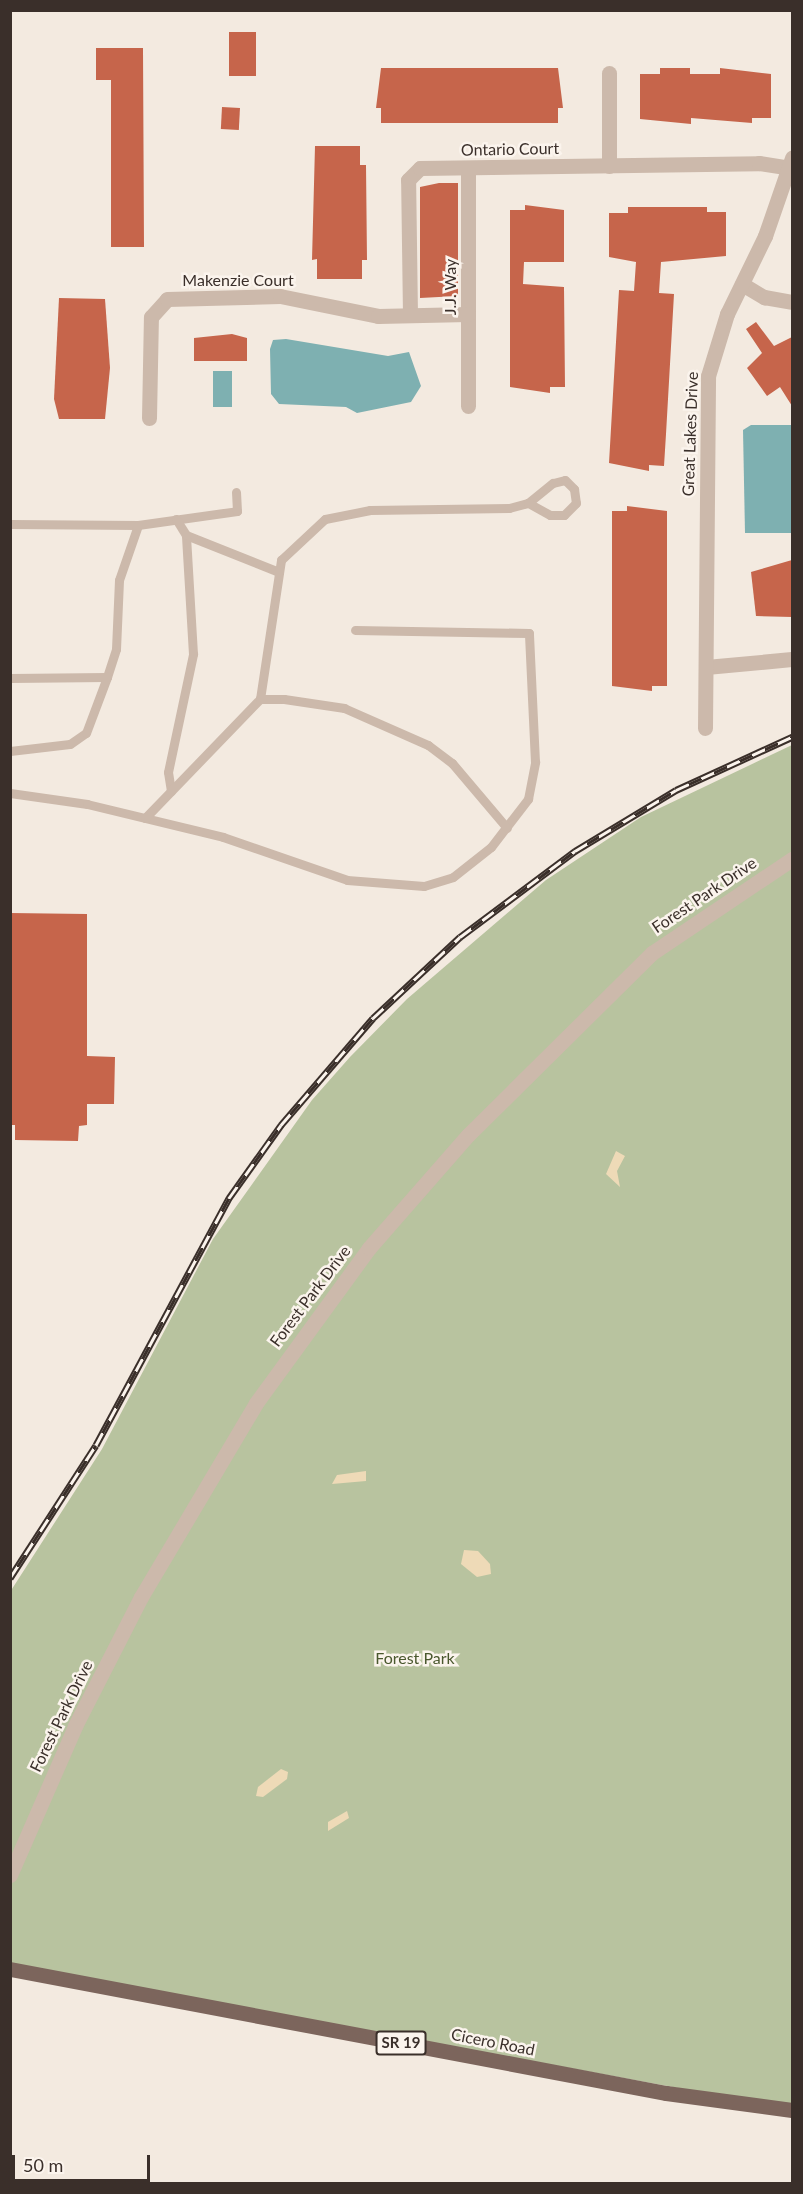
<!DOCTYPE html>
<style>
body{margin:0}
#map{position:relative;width:803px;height:2194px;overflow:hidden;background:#f3eae0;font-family:Lato,sans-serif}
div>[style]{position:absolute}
.green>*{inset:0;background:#b8c39f}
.sand>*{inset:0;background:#eedab7}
.water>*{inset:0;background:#7eb0b1;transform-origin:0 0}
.building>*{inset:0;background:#c6654b;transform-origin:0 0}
.lane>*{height:9px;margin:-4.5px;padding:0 4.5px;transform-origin:4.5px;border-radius:4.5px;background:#ccb9ab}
.street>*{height:15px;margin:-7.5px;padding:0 7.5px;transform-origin:7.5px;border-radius:7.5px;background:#ccb9ab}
.primary>*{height:15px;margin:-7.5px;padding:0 7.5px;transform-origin:7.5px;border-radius:7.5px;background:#7c655c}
.rail>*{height:7px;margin-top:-3.5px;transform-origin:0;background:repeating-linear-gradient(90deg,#fbf4ed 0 14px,#3a2f2a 0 28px);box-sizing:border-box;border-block:2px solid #3a2f2a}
span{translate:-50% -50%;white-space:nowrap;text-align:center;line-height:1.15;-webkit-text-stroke:5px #fbf4ed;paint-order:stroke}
.shield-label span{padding:2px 4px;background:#fbf4ed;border:2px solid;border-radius:4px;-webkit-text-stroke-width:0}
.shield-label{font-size:15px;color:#3a2f2a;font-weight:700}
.street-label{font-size:16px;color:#3a2f2a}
.park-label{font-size:16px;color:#4a582e}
.frame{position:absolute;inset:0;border:12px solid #3a2f2a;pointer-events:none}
.scale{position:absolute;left:12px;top:2155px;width:138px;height:27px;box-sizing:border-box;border:3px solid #3a2f2a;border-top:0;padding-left:8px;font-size:18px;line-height:21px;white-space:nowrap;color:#3a2f2a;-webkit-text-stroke:4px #fbf4ed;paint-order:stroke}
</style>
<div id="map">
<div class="green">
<i style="clip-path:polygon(792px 745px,792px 2109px,11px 1965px,10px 1592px,102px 1449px,213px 1239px,312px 1100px,350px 1057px,407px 999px,546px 880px,641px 817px)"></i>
</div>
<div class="sand">
<i style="clip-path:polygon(616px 1151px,625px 1156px,617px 1171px,620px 1187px,606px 1174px)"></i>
<i style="clip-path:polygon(366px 1471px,366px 1481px,332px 1484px,337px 1475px)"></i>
<i style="clip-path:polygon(464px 1550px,478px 1551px,490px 1564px,491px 1574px,477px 1577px,461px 1564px)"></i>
<i style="clip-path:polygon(281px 1769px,288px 1772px,287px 1779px,263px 1797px,256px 1796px,258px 1787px)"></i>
<i style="clip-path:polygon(347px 1811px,349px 1818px,328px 1831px,328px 1822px)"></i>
</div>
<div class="water">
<i style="clip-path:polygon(286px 339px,388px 356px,409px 352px,421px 386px,411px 402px,357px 413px,346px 407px,279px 404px,271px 394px,270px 349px,273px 340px)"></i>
<i style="left:213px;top:371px;width:19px;height:36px"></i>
<i style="clip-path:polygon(751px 425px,792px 425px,792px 533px,745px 533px,743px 430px)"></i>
</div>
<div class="building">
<i style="left:229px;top:32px;width:27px;height:44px"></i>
<i style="clip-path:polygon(96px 48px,143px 48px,144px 247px,111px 247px,111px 80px,96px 80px)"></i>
<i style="clip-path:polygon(381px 68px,558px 68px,563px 108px,558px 108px,558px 123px,381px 123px,381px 108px,376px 108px)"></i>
<i style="clip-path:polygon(660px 68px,690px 68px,690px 74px,720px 74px,720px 68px,771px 74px,771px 118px,752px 118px,752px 123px,691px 118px,691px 124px,640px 119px,640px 74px,660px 74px)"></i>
<i style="left:222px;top:107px;width:18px;height:22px;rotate:3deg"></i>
<i style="clip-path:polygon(315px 146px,360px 146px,360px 165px,366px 165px,367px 260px,362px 260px,362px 279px,317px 279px,317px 259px,312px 260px)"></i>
<i style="clip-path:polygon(439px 183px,458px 183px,458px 296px,420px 298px,420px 187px)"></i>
<i style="clip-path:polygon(525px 205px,564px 210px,564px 262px,524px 262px,523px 284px,564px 287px,565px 387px,550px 387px,550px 393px,510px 387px,510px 210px,525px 210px)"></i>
<i style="clip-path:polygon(628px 207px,707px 207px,707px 212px,726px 212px,726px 256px,661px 262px,659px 293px,674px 294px,666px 434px,664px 466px,649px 465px,649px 471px,609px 463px,619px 290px,634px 291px,636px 262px,609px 257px,609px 213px,628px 213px)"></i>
<i style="clip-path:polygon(59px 298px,105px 299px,110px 368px,105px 419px,59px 419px,54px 399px)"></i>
<i style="clip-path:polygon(756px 322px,774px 346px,792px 337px,792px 406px,780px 387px,767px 396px,747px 368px,762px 353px,746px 329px)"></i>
<i style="clip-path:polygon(232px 334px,247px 338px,247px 361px,194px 361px,194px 338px)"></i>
<i style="clip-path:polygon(627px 506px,667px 511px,667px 686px,652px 686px,652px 691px,612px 686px,612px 511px,627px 511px)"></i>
<i style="clip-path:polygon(792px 560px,792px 617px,756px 616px,751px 572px)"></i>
<i style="clip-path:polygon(10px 913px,87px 914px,87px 1056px,115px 1057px,114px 1104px,87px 1104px,87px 1125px,79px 1126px,78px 1141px,15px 1140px,15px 1125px,10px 1125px)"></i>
</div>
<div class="lane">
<i style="left:10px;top:524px;width:128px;rotate:0.4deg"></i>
<i style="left:138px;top:525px;width:100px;rotate:-8deg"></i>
<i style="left:237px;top:511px;width:19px;rotate:-93deg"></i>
<i style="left:186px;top:535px;width:100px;rotate:21.7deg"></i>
<i style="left:10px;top:678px;width:97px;rotate:-0.6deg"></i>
<i style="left:107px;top:677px;width:29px;rotate:-72deg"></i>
<i style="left:116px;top:649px;width:69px;rotate:-87.5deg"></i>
<i style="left:119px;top:580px;width:58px;rotate:-70.9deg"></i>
<i style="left:260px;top:699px;width:141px;rotate:-81.4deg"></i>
<i style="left:281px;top:560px;width:60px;rotate:-43deg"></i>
<i style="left:325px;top:519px;width:46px;rotate:-11.3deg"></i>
<i style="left:370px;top:510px;width:139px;rotate:-0.8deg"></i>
<i style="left:509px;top:508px;width:20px;rotate:-15deg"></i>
<i style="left:528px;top:503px;width:32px;rotate:-39deg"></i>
<i style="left:553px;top:483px;width:12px;rotate:-14deg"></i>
<i style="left:565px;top:480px;width:13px;rotate:45deg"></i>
<i style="left:574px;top:489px;width:14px;rotate:82deg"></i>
<i style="left:576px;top:503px;width:17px;rotate:135deg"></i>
<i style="left:564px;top:515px;width:14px;rotate:180deg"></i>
<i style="left:550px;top:515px;width:25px;rotate:-151deg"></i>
<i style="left:10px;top:751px;width:60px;rotate:-6.7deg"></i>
<i style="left:70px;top:744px;width:19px;rotate:-35deg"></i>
<i style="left:86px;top:733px;width:60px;rotate:-69.4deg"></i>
<i style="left:171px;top:791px;width:19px;rotate:-99deg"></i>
<i style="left:168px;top:772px;width:121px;rotate:-78deg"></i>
<i style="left:193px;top:654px;width:119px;rotate:-93.4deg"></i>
<i style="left:186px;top:535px;width:19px;rotate:-122deg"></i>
<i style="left:10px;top:793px;width:78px;rotate:8.1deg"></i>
<i style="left:87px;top:804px;width:140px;rotate:13.6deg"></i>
<i style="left:223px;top:837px;width:131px;rotate:19.1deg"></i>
<i style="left:347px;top:880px;width:77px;rotate:4.5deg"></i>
<i style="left:424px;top:886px;width:30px;rotate:-17deg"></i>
<i style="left:453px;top:877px;width:48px;rotate:-38.3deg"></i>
<i style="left:491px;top:847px;width:61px;rotate:-52.4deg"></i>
<i style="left:528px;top:799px;width:38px;rotate:-79deg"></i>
<i style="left:535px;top:762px;width:129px;rotate:-92.7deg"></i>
<i style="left:529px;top:633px;width:174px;rotate:-179deg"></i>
<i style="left:145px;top:818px;width:165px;rotate:-46deg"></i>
<i style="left:260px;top:699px;width:24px"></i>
<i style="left:284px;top:699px;width:61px;rotate:8.5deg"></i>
<i style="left:344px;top:708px;width:92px;rotate:23.8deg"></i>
<i style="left:428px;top:745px;width:30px;rotate:37deg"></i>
<i style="left:452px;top:763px;width:85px;rotate:49.8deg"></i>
</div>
<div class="street">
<i style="left:609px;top:73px;width:93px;rotate:90deg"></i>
<i style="left:468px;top:168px;width:238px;rotate:90deg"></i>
<i style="left:742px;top:284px;width:26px;rotate:31deg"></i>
<i style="left:764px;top:297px;width:28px;rotate:10deg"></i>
<i style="left:410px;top:315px;width:135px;rotate:-90.8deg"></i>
<i style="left:408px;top:180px;width:17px;rotate:-45deg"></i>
<i style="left:420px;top:168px;width:339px;rotate:-0.8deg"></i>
<i style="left:759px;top:163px;width:30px;rotate:9deg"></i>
<i style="left:149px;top:418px;width:101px;rotate:-88.9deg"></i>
<i style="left:151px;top:317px;width:24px;rotate:-48deg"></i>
<i style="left:167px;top:299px;width:113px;rotate:-1.5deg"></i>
<i style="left:280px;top:296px;width:100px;rotate:11.5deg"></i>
<i style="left:378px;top:316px;width:90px;rotate:-1.3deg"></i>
<i style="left:706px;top:667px;width:86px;rotate:-5.3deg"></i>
<i style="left:705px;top:728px;width:352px;rotate:-89.5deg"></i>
<i style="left:708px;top:376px;width:65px;rotate:-73deg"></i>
<i style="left:727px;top:314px;width:87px;rotate:-64deg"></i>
<i style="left:765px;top:236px;width:83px;rotate:-70.9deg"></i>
<i style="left:10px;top:1875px;width:163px;rotate:-66.4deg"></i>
<i style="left:75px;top:1726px;width:145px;rotate:-62.9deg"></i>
<i style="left:141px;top:1597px;width:226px;rotate:-59.3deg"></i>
<i style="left:256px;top:1403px;width:192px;rotate:-53.9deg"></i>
<i style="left:369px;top:1248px;width:150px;rotate:-48.8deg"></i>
<i style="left:468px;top:1135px;width:259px;rotate:-44.7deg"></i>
<i style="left:652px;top:953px;width:169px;rotate:-33.9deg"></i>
</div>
<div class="primary">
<i style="left:10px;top:1969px;width:668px;rotate:10.7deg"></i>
<i style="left:666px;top:2093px;width:127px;rotate:7.7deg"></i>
</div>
<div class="rail">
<i style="left:10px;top:1578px;width:158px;rotate:-57.1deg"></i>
<i style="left:96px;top:1445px;width:281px;rotate:-61.7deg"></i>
<i style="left:229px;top:1198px;width:90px;rotate:-54.5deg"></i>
<i style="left:281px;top:1125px;width:141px;rotate:-49.3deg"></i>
<i style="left:373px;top:1018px;width:119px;rotate:-43deg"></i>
<i style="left:460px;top:937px;width:144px;rotate:-36.8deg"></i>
<i style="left:575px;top:851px;width:118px;rotate:-31.1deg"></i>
<i style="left:676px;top:790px;width:128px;rotate:-24.6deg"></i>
</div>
<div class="shield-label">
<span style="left:401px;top:2043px">SR 19</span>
</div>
<div class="street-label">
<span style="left:510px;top:149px;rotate:-1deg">Ontario Court</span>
<span style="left:238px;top:280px">Makenzie Court</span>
<span style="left:450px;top:287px;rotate:-90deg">J.J. Way</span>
<span style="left:690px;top:434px;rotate:-88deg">Great Lakes Drive</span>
<span style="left:704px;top:895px;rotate:-34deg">Forest Park Drive</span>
<span style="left:310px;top:1296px;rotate:-53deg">Forest Park Drive</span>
<span style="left:61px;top:1716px;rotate:-64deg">Forest Park Drive</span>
<span style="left:493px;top:2042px;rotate:11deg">Cicero Road</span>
</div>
<div class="park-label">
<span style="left:415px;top:1658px">Forest Park</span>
</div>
<div class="frame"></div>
<div class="scale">50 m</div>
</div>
